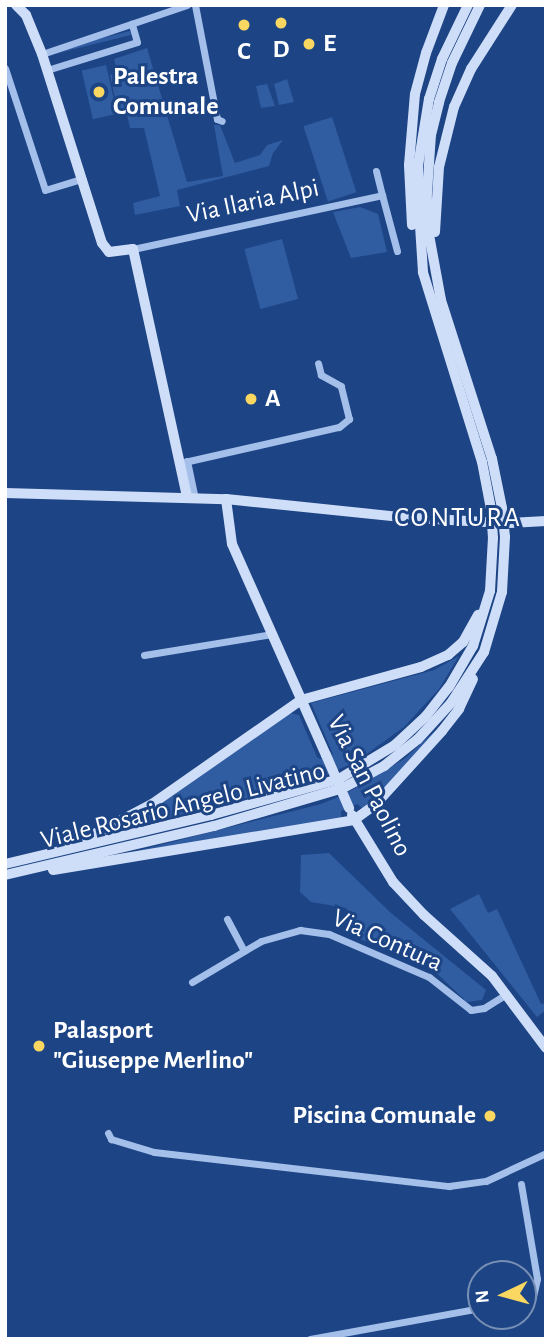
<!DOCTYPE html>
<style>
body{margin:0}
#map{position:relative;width:551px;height:1344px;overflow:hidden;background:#1d4484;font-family:"Alegreya Sans",sans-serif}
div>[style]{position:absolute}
.green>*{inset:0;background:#305ca2;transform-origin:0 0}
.street>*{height:7px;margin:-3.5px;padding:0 3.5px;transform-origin:3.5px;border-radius:3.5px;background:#a3bfea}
.secondary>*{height:10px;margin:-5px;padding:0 5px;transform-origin:5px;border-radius:5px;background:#cfdef8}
.secondary-bridge>*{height:10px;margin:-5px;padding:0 5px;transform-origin:5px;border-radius:5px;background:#cfdef8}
.dots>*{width:19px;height:19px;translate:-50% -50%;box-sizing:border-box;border:4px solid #1d4484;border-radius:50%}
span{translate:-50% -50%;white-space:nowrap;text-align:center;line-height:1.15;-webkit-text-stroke:6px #1d4484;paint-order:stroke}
.poi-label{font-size:26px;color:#fff;font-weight:700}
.left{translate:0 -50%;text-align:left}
.right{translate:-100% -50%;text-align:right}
.street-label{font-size:26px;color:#fff}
.neighbourhood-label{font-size:28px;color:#fff;letter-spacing:2px}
.frame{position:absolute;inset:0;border:7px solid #fff;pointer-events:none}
.north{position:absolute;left:467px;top:1260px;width:70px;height:70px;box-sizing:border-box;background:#1d4484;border:2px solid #778fb5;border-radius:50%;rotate:265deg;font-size:19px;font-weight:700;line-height:28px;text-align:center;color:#fff}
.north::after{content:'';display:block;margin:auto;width:24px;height:32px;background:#fad761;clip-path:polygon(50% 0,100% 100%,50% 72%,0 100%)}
</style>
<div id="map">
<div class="green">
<i style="left:130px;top:31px;width:4px;height:77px;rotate:76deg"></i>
<i style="clip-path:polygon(147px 48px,187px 182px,223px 176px,214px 125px,220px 125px,235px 163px,260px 155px,267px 145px,283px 140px,273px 153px,269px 166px,177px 190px,180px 206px,135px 215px,133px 203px,160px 196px,144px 128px,130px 128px,127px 115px,119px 117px,110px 75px,117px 73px,114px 59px)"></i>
<i style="left:106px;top:65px;width:50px;height:25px;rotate:77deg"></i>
<i style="clip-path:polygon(287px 79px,294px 102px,279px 105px,274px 84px)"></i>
<i style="clip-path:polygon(267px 84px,275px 106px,261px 108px,256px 86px)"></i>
<i style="left:332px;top:117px;width:79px;height:30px;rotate:72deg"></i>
<i style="clip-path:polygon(360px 207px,378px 214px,387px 252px,351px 258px,333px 212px)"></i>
<i style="left:282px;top:239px;width:62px;height:39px;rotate:75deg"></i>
<i style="clip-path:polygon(459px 656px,439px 689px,404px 727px,357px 761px,311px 782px,111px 832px,155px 808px,290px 713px,299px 715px,317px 757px,320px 759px,333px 754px,311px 703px,434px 670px)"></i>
<i style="clip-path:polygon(446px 721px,375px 800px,362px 808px,357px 804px,341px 811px,341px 818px,121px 855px,321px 804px,345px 794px,404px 759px)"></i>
<i style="clip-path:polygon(329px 853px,391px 913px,486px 990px,482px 1000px,467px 1002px,432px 969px,360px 939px,346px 908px,311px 902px,300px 892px,301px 855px)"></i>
<i style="clip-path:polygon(479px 894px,488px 913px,497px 909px,541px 1004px,546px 1003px,546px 1010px,537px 1017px,450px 909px)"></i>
</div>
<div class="street">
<i style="left:195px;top:5px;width:116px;rotate:79.1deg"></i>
<i style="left:217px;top:119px;width:5px;rotate:22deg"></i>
<i style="left:42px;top:54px;width:153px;rotate:-18.7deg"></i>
<i style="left:5px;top:68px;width:128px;rotate:71.8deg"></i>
<i style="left:45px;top:190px;width:39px;rotate:-17deg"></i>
<i style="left:47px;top:70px;width:94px;rotate:-17.3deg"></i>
<i style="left:137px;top:42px;width:19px;rotate:-106deg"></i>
<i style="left:376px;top:171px;width:25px;rotate:76deg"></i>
<i style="left:133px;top:249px;width:255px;rotate:-12.2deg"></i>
<i style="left:382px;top:195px;width:58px;rotate:75deg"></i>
<i style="left:187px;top:461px;width:38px;rotate:78deg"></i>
<i style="left:180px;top:463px;width:163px;rotate:-12.8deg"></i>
<i style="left:339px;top:427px;width:13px;rotate:-39deg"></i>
<i style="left:349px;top:419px;width:34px;rotate:-104deg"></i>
<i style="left:341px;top:386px;width:23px;rotate:-151deg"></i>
<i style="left:321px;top:375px;width:12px;rotate:-104deg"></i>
<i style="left:144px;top:655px;width:130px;rotate:-9.3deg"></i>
<i style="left:227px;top:919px;width:36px;rotate:62deg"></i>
<i style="left:192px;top:982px;width:80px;rotate:-30.7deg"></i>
<i style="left:261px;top:941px;width:41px;rotate:-15.8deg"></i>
<i style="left:300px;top:930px;width:29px;rotate:8deg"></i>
<i style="left:329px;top:934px;width:109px;rotate:23.3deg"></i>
<i style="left:429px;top:977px;width:53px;rotate:38.2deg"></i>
<i style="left:471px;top:1010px;width:13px;rotate:-9deg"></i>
<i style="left:484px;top:1008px;width:26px;rotate:-32deg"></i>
<i style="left:108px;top:1133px;width:7px;rotate:63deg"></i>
<i style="left:111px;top:1139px;width:45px;rotate:16.8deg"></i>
<i style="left:154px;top:1152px;width:297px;rotate:6.6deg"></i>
<i style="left:449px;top:1186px;width:37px;rotate:-8deg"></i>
<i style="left:486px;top:1181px;width:66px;rotate:-25deg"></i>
<i style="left:521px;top:1184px;width:96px;rotate:80.4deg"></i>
<i style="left:537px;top:1279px;width:22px;rotate:103deg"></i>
<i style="left:532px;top:1300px;width:9px;rotate:174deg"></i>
<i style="left:310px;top:1339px;width:174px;rotate:-10.3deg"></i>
</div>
<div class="secondary">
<i style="left:16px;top:5px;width:14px;rotate:45deg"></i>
<i style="left:26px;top:15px;width:42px;rotate:67.7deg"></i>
<i style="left:42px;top:54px;width:198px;rotate:72.4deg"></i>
<i style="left:102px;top:243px;width:11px;rotate:52deg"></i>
<i style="left:109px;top:252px;width:24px;rotate:-7deg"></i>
<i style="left:133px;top:249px;width:254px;rotate:77.7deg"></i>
<i style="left:412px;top:225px;width:60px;rotate:-92.9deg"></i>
<i style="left:409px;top:165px;width:71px;rotate:-85.2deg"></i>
<i style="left:415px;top:94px;width:42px;rotate:-75deg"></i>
<i style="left:426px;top:53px;width:51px;rotate:-69.4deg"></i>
<i style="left:435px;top:232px;width:65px;rotate:-86.5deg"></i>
<i style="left:439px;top:167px;width:62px;rotate:-76deg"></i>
<i style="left:454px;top:107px;width:42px;rotate:-65.9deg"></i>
<i style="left:471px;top:69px;width:76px;rotate:-57.4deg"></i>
<i style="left:5px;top:493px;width:221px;rotate:1.6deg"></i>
<i style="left:226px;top:499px;width:174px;rotate:5.9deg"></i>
<i style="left:399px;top:517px;width:86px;rotate:3.3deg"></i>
<i style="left:226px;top:499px;width:45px;rotate:82.4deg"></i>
<i style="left:232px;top:544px;width:231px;rotate:66deg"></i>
<i style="left:510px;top:523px;width:36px;rotate:-3deg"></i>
<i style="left:352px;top:815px;width:79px;rotate:58.5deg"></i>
<i style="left:393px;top:882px;width:45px;rotate:46.8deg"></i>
<i style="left:424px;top:915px;width:91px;rotate:41.9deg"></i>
<i style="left:492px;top:976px;width:90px;rotate:53.1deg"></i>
<i style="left:67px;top:843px;width:34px;rotate:-19deg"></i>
<i style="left:99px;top:832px;width:60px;rotate:-27.8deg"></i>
<i style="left:152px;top:804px;width:182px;rotate:-34.9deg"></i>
<i style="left:301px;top:700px;width:124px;rotate:-15.4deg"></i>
<i style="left:421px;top:667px;width:30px;rotate:-24deg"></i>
<i style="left:448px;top:655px;width:20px;rotate:-41deg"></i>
<i style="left:463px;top:642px;width:31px;rotate:-61deg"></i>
<i style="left:5px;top:864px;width:212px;rotate:-13.4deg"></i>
<i style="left:211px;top:815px;width:133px;rotate:-15.7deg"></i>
<i style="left:339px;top:779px;width:66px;rotate:-31.3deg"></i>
<i style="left:395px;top:745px;width:42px;rotate:-43.1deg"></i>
<i style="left:426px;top:716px;width:37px;rotate:-52deg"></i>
<i style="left:449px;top:687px;width:48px;rotate:-59.7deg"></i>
<i style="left:473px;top:646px;width:58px;rotate:-72.8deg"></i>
<i style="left:490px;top:591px;width:53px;rotate:-86.8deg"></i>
<i style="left:493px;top:538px;width:29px;rotate:-94deg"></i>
<i style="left:491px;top:509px;width:48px;rotate:-100.8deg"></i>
<i style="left:482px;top:462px;width:199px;rotate:-107.3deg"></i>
<i style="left:423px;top:272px;width:78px;rotate:-93.7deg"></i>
<i style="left:418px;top:194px;width:28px;rotate:-90deg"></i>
<i style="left:418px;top:166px;width:68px;rotate:-80.7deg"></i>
<i style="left:429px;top:99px;width:42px;rotate:-72deg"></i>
<i style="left:442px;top:59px;width:60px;rotate:-64.3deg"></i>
<i style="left:53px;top:870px;width:305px;rotate:-9.4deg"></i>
<i style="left:354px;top:820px;width:26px;rotate:-36deg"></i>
<i style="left:375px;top:805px;width:100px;rotate:-47.8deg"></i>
<i style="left:442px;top:731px;width:28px;rotate:-52deg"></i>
<i style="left:459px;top:709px;width:33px;rotate:-65deg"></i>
<i style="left:5px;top:875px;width:215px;rotate:-13.2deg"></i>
<i style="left:214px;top:826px;width:134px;rotate:-16.4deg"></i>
<i style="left:343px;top:788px;width:47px;rotate:-28.2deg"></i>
<i style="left:384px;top:766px;width:43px;rotate:-38.5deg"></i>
<i style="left:418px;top:739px;width:49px;rotate:-47.5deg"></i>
<i style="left:451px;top:703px;width:61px;rotate:-57.1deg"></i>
<i style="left:484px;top:652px;width:63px;rotate:-73.3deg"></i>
<i style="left:502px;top:592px;width:55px;rotate:-86.9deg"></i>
<i style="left:505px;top:537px;width:29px;rotate:-96deg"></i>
<i style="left:502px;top:508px;width:50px;rotate:-101.5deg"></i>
<i style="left:492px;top:459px;width:167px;rotate:-107.8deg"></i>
<i style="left:441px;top:300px;width:72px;rotate:-100.4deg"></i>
<i style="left:428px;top:229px;width:36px;rotate:-92deg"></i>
<i style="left:427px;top:193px;width:58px;rotate:-86.1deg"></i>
<i style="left:431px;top:135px;width:34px;rotate:-76deg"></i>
<i style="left:439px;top:102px;width:41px;rotate:-71.6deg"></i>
<i style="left:452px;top:63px;width:64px;rotate:-64.2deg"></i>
</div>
<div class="secondary-bridge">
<i style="left:326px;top:755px;width:58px;rotate:66.5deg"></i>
</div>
<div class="dots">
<i style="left:281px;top:23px;background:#fad761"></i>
<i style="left:244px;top:25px;background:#fad761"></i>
<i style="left:309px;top:44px;background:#fad761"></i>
<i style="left:99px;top:92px;background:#fad761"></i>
<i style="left:251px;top:399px;background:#fad761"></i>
<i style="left:39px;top:1046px;background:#fad761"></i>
<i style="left:490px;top:1116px;background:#fad761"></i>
</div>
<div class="poi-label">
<span class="left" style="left:323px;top:44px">E</span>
<span style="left:281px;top:50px">D</span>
<span style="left:244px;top:52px">C</span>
<span class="left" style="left:113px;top:92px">Palestra<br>Comunale</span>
<span class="left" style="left:265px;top:399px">A</span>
<span class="left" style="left:53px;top:1046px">Palasport<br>"Giuseppe Merlino"</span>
<span class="right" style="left:476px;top:1116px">Piscina Comunale</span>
</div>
<div class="street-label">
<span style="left:253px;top:202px;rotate:-12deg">Via Ilaria Alpi</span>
<span style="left:369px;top:786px;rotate:63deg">Via San Paolino</span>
<span style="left:183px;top:806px;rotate:-14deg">Viale Rosario Angelo Livatino</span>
<span style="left:387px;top:941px;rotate:24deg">Via Contura</span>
</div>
<div class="neighbourhood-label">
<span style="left:458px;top:518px">CONTURA</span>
</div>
<div class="frame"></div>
<div class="north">N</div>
</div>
